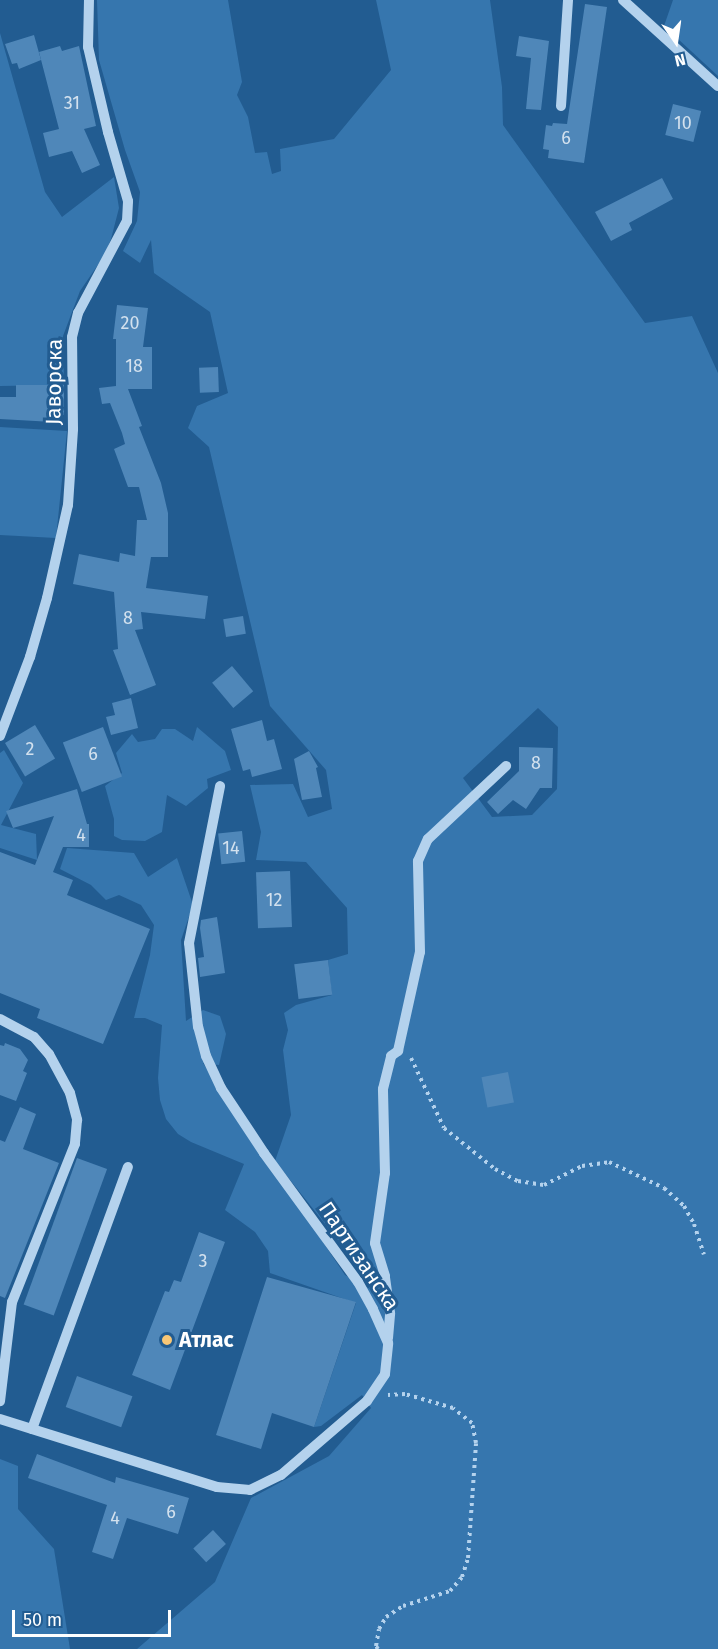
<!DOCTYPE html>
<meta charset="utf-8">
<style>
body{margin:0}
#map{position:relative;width:718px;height:1649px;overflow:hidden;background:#225c91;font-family:"Fira Sans",sans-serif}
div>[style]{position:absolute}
.green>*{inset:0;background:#3676ae}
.building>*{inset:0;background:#4f87b9;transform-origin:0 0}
.path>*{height:4px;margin-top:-2px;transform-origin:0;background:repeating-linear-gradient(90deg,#b4d2ed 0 3px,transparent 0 7.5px)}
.minor>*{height:10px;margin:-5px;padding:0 5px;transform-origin:5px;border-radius:5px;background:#b4d2ed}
.dots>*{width:16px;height:16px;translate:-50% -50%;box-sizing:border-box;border:3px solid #225c91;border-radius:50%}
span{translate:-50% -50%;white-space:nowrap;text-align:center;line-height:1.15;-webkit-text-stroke:6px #225c91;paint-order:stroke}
.number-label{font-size:18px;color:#d3e1ee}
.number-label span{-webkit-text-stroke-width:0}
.street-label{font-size:21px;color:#fff}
.poi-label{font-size:21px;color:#fff;font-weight:700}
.left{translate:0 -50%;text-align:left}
.north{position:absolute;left:646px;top:12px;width:60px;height:60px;-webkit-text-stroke:4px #225c91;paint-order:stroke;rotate:167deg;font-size:16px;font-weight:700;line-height:24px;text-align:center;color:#fff}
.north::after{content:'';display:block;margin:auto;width:21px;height:27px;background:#fff;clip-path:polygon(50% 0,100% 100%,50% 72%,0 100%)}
.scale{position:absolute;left:12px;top:1610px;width:159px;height:27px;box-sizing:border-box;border:3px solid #fff;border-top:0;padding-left:8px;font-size:18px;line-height:21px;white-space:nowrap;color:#fff;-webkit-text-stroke:4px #225c91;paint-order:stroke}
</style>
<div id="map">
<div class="green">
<i style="clip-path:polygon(evenodd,97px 0,228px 0,242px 82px,237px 95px,248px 117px,255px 153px,267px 152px,272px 174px,281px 171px,280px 149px,334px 139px,391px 70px,376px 0,490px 0,502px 87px,503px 125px,645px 323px,692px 316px,718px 373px,718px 1649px,137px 1649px,215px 1582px,251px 1498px,329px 1456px,371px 1408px,362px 1395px,321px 1426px,314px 1427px,356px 1303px,270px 1273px,268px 1251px,255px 1232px,225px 1210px,244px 1164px,191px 1142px,178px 1134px,166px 1119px,160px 1100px,158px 1078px,162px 1025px,145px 1018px,134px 1018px,150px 955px,154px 925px,141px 905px,119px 895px,106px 900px,91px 885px,60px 869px,67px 848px,134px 853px,148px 877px,177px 858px,193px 905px,181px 940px,186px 1021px,203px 1010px,220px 1016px,226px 1034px,219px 1065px,203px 1063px,345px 1275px,370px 1289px,345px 1249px,275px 1161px,291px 1115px,283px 1050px,288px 1030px,284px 1013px,296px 1005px,332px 995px,328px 960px,348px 954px,347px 908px,306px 862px,256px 860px,261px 832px,250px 785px,293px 784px,308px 817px,332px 809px,326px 770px,270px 706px,209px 447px,188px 428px,197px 406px,228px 393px,210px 312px,154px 273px,151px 240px,140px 263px,123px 251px,137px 221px,140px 192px,125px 150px,99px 60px,97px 0,538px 708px,558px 727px,557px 789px,532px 815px,492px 817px,463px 778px,538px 708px)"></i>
<i style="clip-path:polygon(673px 0,718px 0,718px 76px,664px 26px)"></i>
<i style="clip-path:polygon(0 33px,45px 192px,62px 217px,114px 177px,119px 208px,111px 239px,104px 256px,80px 291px,63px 336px,64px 385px,0 386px)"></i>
<i style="clip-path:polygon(0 427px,67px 431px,56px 538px,0 535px)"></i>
<i style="clip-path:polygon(197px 727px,225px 751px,231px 770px,207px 779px,208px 788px,186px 806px,167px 795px,162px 832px,145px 841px,122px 840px,114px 836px,114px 819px,105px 786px,122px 773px,116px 753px,132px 734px,138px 742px,155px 739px,162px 729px,175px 729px,193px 741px)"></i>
<i style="clip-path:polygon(4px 750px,23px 783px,1px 825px,36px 834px,37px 860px,0 848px,0 753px)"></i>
<i style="clip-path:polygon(0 1459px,18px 1466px,18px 1509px,54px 1549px,70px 1649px,0 1649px)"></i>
</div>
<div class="building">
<i style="clip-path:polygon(585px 4px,607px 7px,584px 163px,548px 158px,549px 150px,543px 149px,546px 125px,552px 126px,553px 123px,567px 124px)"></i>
<i style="clip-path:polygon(34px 35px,41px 60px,19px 69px,17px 63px,12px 64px,5px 44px)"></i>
<i style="clip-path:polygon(519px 36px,549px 41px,541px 110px,526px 109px,531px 58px,516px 56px)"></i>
<i style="clip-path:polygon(60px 46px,62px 51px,79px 46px,96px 126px,84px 129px,100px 165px,82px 173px,72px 151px,49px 157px,43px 133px,59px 129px,39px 52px)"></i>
<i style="left:673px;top:104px;width:29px;height:32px;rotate:14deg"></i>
<i style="clip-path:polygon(662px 178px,673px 199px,629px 223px,632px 230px,611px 241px,595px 212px)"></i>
<i style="clip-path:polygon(117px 305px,148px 308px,143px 347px,152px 347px,152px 389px,128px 389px,142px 426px,139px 427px,161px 483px,168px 513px,168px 557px,151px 557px,146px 588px,208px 596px,205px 619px,141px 612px,143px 629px,135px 630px,156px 685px,130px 695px,113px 650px,118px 649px,114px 592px,73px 584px,79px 554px,119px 562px,120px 553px,135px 556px,137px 520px,147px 520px,139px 487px,128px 487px,114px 449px,125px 444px,122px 433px,110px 403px,102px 404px,99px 388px,116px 386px,116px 339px,113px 339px)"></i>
<i style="left:218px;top:367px;width:25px;height:19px;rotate:88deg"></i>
<i style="clip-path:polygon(16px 385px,64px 385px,64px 415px,53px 415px,53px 422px,0 419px,0 397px,16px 397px)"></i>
<i style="left:243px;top:616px;width:18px;height:20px;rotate:81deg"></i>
<i style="left:232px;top:666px;width:33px;height:26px;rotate:50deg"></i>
<i style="clip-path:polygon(131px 698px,138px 728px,111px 735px,106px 717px,115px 715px,112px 703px)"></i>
<i style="clip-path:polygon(262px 720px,267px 741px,274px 739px,282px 769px,252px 777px,250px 769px,243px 771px,231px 729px)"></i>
<i style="left:35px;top:725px;width:39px;height:35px;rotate:59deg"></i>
<i style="left:103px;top:727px;width:53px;height:43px;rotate:69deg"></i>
<i style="clip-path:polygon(519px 747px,553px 748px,552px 788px,540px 788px,526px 809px,513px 800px,498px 814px,487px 802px,519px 771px)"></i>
<i style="clip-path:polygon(309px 751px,318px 767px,316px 768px,322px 797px,302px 800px,294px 759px)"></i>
<i style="clip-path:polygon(77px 789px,87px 824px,89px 824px,89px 847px,63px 847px,53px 872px,73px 880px,67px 895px,150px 929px,103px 1044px,37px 1018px,40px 1009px,0 993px,0 852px,35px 865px,54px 816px,13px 828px,6px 811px)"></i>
<i style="left:242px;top:831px;width:31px;height:24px;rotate:84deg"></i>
<i style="left:290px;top:871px;width:56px;height:34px;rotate:88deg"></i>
<i style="clip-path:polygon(217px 917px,225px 973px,200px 977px,198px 958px,204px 957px,200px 928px,201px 920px)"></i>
<i style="left:328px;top:960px;width:35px;height:34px;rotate:83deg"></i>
<i style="clip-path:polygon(5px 1043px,20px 1049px,28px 1060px,23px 1071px,27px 1073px,16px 1101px,0 1095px,0 1045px,4px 1046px)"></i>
<i style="left:508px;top:1072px;width:31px;height:27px;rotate:79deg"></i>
<i style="clip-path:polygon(20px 1107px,36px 1114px,23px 1149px,59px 1163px,5px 1298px,0 1296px,0 1140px,5px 1142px)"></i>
<i style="left:77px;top:1158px;width:32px;height:156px;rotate:20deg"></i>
<i style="clip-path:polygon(199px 1232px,225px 1242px,170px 1390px,132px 1375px,165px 1291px,169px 1292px,174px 1280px,181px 1282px)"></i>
<i style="clip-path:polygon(267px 1277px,356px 1302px,314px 1427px,272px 1413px,261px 1449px,216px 1435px)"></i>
<i style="left:77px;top:1376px;width:59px;height:33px;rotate:20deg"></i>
<i style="clip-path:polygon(37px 1454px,115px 1483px,116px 1477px,189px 1498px,178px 1534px,127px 1518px,113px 1559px,92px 1552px,107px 1505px,28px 1478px)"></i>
<i style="left:213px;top:1530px;width:19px;height:27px;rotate:47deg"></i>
</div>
<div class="path">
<i style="left:411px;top:1058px;width:77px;rotate:64.8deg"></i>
<i style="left:444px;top:1128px;width:65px;rotate:38.8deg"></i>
<i style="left:495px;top:1169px;width:26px;rotate:28deg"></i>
<i style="left:518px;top:1181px;width:26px;rotate:9deg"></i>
<i style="left:544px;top:1185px;width:42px;rotate:-26.6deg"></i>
<i style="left:582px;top:1166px;width:27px;rotate:-8deg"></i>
<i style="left:609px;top:1162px;width:61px;rotate:25.3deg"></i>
<i style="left:664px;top:1188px;width:27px;rotate:42deg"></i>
<i style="left:684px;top:1206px;width:21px;rotate:61deg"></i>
<i style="left:694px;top:1224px;width:32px;rotate:72deg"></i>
<i style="left:378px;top:1649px;width:4px;rotate:-124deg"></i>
<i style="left:376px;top:1646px;width:17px;rotate:-80deg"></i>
<i style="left:379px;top:1629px;width:14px;rotate:-60deg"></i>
<i style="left:386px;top:1617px;width:20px;rotate:-33deg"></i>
<i style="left:403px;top:1606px;width:49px;rotate:-17.7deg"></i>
<i style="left:450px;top:1591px;width:18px;rotate:-49deg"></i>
<i style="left:462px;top:1577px;width:20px;rotate:-72deg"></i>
<i style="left:468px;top:1558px;width:115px;rotate:-86deg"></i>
<i style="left:476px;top:1443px;width:20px;rotate:-101deg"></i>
<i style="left:472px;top:1423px;width:24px;rotate:-142deg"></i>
<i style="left:453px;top:1408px;width:50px;rotate:-163.7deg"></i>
<i style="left:405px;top:1394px;width:17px;rotate:177deg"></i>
</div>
<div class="minor">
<i style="left:623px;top:0;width:128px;rotate:42.2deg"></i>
<i style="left:561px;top:106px;width:106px;rotate:-86.2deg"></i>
<i style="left:0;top:736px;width:85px;rotate:-69.2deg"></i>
<i style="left:30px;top:657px;width:61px;rotate:-73.9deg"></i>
<i style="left:47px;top:598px;width:95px;rotate:-77.3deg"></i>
<i style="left:68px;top:505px;width:76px;rotate:-86.2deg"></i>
<i style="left:73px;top:429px;width:92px;rotate:-90.6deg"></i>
<i style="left:72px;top:337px;width:25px;rotate:-76deg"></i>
<i style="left:78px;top:313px;width:104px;rotate:-62deg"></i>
<i style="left:127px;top:221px;width:20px;rotate:-87deg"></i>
<i style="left:128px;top:201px;width:72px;rotate:-106.2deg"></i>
<i style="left:108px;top:132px;width:87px;rotate:-103.2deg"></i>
<i style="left:88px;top:47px;width:47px;rotate:-88.8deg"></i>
<i style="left:0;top:1019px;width:38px;rotate:28deg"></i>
<i style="left:34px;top:1037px;width:23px;rotate:49deg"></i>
<i style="left:49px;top:1054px;width:44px;rotate:61.7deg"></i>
<i style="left:70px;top:1093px;width:28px;rotate:75deg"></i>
<i style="left:77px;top:1120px;width:24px;rotate:95deg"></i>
<i style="left:75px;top:1144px;width:170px;rotate:111.7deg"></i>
<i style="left:12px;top:1302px;width:100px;rotate:96.9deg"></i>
<i style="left:388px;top:1338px;width:25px;rotate:-85deg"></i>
<i style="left:390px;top:1313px;width:37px;rotate:-98deg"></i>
<i style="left:385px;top:1276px;width:34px;rotate:-107deg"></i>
<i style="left:375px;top:1243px;width:71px;rotate:-81.9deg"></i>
<i style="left:385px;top:1173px;width:84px;rotate:-91.4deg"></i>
<i style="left:383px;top:1089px;width:34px;rotate:-76deg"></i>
<i style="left:391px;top:1056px;width:9px;rotate:-36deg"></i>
<i style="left:398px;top:1051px;width:101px;rotate:-77.5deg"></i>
<i style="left:420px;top:952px;width:91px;rotate:-91.3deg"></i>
<i style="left:418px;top:861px;width:24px;rotate:-66deg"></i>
<i style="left:428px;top:839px;width:107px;rotate:-43.1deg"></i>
<i style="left:0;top:1419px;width:227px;rotate:17.4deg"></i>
<i style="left:217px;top:1487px;width:33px;rotate:5deg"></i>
<i style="left:250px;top:1490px;width:34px;rotate:-26deg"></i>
<i style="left:281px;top:1475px;width:113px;rotate:-40.7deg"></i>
<i style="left:367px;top:1401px;width:32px;rotate:-56deg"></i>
<i style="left:385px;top:1374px;width:31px;rotate:-84deg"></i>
<i style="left:388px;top:1343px;width:37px;rotate:-114deg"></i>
<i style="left:373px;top:1309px;width:31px;rotate:-119deg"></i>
<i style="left:358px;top:1282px;width:160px;rotate:-126.1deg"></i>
<i style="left:264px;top:1153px;width:78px;rotate:-123.5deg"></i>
<i style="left:221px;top:1088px;width:35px;rotate:-115deg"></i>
<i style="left:206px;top:1056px;width:30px;rotate:-105deg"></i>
<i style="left:198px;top:1027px;width:84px;rotate:-96.1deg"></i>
<i style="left:189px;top:943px;width:160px;rotate:-78.8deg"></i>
<i style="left:32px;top:1429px;width:279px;rotate:-69.9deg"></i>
</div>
<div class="dots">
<i style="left:167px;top:1340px;background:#f8c776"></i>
</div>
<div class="number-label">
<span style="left:72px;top:103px">31</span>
<span style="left:683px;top:123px">10</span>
<span style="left:566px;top:138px">6</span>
<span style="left:130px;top:323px">20</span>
<span style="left:134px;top:366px">18</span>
<span style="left:128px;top:618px">8</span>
<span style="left:30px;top:749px">2</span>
<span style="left:93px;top:754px">6</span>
<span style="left:536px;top:763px">8</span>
<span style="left:81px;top:835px">4</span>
<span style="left:231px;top:848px">14</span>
<span style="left:274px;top:900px">12</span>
<span style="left:203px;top:1261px">3</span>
<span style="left:171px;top:1512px">6</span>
<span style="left:115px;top:1518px">4</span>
</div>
<div class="street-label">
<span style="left:54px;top:382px;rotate:-89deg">Јаворска</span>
<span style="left:359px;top:1256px;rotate:56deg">Партизанска</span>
</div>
<div class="poi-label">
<span class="left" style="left:179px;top:1340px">Атлас</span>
</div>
<div class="north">N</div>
<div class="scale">50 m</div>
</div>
